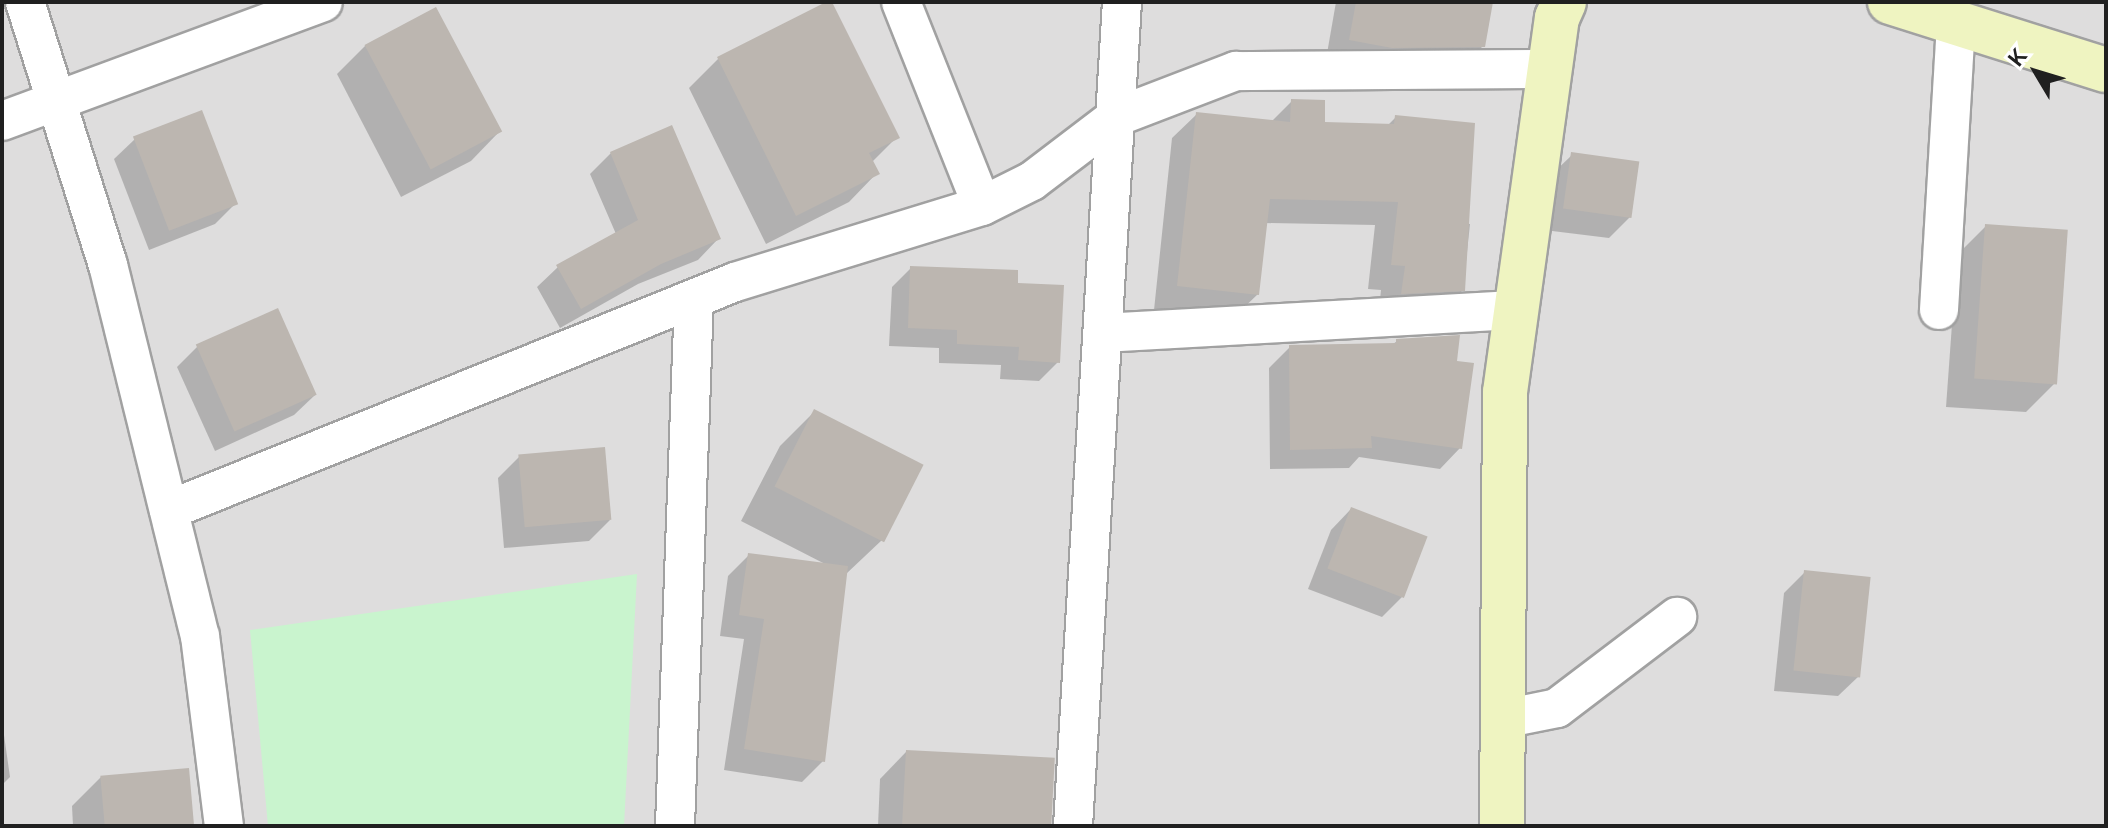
<!DOCTYPE html>
<style>
body{margin:0}
#map{position:relative;width:2108px;height:828px;overflow:hidden;background:#efede7;font-family:Raleway,sans-serif}
div>[style]{position:absolute}
.residential>*{inset:0;background:#dedddd;transform-origin:0 0}
.park>*{inset:0;background:#c9f4ce}
.shadow>*{inset:0;background:#0003}
.building>*{inset:0;background:#bcb6b0;transform-origin:0 0}
.roads{filter:drop-shadow(2px 0 #a1a1a1) drop-shadow(-2px 0 #a1a1a1) drop-shadow(0 2px #a1a1a1) drop-shadow(0 -2px #a1a1a1)}
.street>*{height:38px;margin:-19px;padding:0 19px;transform-origin:19px;border-radius:19px;background:#fff}
.secondary>*{height:44px;margin:-22px;padding:0 22px;transform-origin:22px;border-radius:22px;background:#eff4c1}
span{translate:-50% -50%;white-space:nowrap;text-align:center;line-height:1.15;-webkit-text-stroke:6px #fff;paint-order:stroke}
.frame{position:absolute;inset:0;border:4px solid #202020;pointer-events:none}
.north{position:absolute;left:1996px;top:32px;width:80px;height:80px;-webkit-text-stroke:6px #fff;paint-order:stroke;rotate:308deg;font-size:22px;font-weight:700;line-height:32px;text-align:center;color:#202020}
.north::after{content:'';display:block;margin:auto;width:28px;height:36px;background:#202020;clip-path:polygon(50% 0,100% 100%,50% 72%,0 100%)}
</style>
<div id="map">
<div class="residential">
<i style="left:2px;top:2px;width:2104px;height:824px"></i>
</div>
<div class="park">
<i style="clip-path:polygon(637px 574px,624px 826px,268px 826px,250px 630px)"></i>
</div>
<div class="shadow">
<i style="clip-path:polygon(830px 2px,897px 137px,872px 162px,877px 173px,849px 202px,766px 244px,689px 88px,718px 59px)"></i>
<i style="clip-path:polygon(1336px 2px,1491px 2px,1483px 46px,1457px 72px,1325px 65px)"></i>
<i style="clip-path:polygon(366px 45px,499px 132px,471px 161px,401px 197px,337px 74px)"></i>
<i style="clip-path:polygon(1292px 101px,1323px 124px,1387px 126px,1396px 117px,1463px 223px,1470px 224px,1463px 290px,1438px 314px,1378px 318px,1381px 290px,1368px 289px,1375px 225px,1265px 223px,1258px 294px,1233px 318px,1154px 310px,1172px 138px,1197px 114px,1271px 122px)"></i>
<i style="clip-path:polygon(135px 139px,236px 203px,215px 224px,149px 250px,114px 159px)"></i>
<i style="clip-path:polygon(611px 153px,718px 239px,698px 260px,638px 284px,560px 328px,537px 287px,558px 267px,616px 234px,590px 174px)"></i>
<i style="clip-path:polygon(1572px 155px,1630px 217px,1609px 238px,1544px 230px,1551px 175px)"></i>
<i style="clip-path:polygon(1986px 226px,2055px 383px,2026px 412px,1946px 407px,1957px 255px)"></i>
<i style="clip-path:polygon(911px 268px,1016px 285px,1058px 362px,1039px 381px,1000px 379px,1001px 365px,939px 363px,939px 348px,889px 346px,892px 287px)"></i>
<i style="clip-path:polygon(1397px 341px,1455px 362px,1460px 448px,1440px 469px,1359px 457px,1349px 468px,1270px 469px,1269px 368px,1290px 347px,1392px 345px)"></i>
<i style="clip-path:polygon(198px 346px,315px 395px,294px 415px,215px 451px,177px 367px)"></i>
<i style="clip-path:polygon(814px 412px,882px 540px,846px 574px,823px 761px,802px 782px,724px 770px,744px 639px,720px 636px,728px 576px,749px 555px,827px 565px,741px 521px,780px 446px)"></i>
<i style="clip-path:polygon(519px 457px,610px 520px,589px 541px,504px 548px,498px 478px)"></i>
<i style="clip-path:polygon(1351px 509px,1403px 596px,1382px 617px,1308px 589px,1331px 530px)"></i>
<i style="clip-path:polygon(1804px 573px,1859px 676px,1838px 696px,1774px 691px,1784px 593px)"></i>
<i style="clip-path:polygon(2px 721px,10px 777px,2px 785px)"></i>
<i style="clip-path:polygon(906px 752px,1051px 826px,878px 826px,880px 779px)"></i>
<i style="clip-path:polygon(101px 777px,192px 826px,73px 826px,72px 806px)"></i>
</div>
<div class="building">
<i style="clip-path:polygon(826px 2px,832px 2px,900px 138px,869px 153px,880px 174px,796px 216px,717px 57px)"></i>
<i style="clip-path:polygon(1356px 2px,1493px 2px,1485px 47px,1392px 48px,1349px 40px)"></i>
<i style="left:436px;top:7px;width:141px;height:81px;rotate:62deg"></i>
<i style="clip-path:polygon(1291px 99px,1325px 100px,1325px 122px,1394px 124px,1395px 115px,1475px 123px,1465px 291px,1401px 294px,1405px 266px,1391px 265px,1398px 202px,1270px 199px,1259px 295px,1177px 286px,1196px 112px,1290px 122px)"></i>
<i style="left:202px;top:110px;width:101px;height:74px;rotate:69deg"></i>
<i style="clip-path:polygon(672px 125px,721px 239px,661px 264px,581px 309px,556px 265px,638px 220px,610px 152px)"></i>
<i style="left:1571px;top:152px;width:69px;height:57px;rotate:8deg"></i>
<i style="left:1985px;top:224px;width:83px;height:155px;rotate:4deg"></i>
<i style="clip-path:polygon(910px 266px,1018px 270px,1018px 283px,1064px 285px,1060px 363px,1018px 360px,1019px 347px,957px 344px,957px 330px,908px 328px)"></i>
<i style="left:278px;top:308px;width:95px;height:90px;rotate:66deg"></i>
<i style="clip-path:polygon(1460px 335px,1457px 361px,1474px 363px,1462px 449px,1371px 436px,1372px 448px,1290px 450px,1289px 345px,1396px 343px,1396px 339px)"></i>
<i style="left:814px;top:409px;width:123px;height:87px;rotate:27deg"></i>
<i style="left:605px;top:447px;width:73px;height:87px;rotate:85deg"></i>
<i style="left:1351px;top:507px;width:82px;height:66px;rotate:21deg"></i>
<i style="clip-path:polygon(748px 553px,848px 566px,825px 762px,744px 749px,764px 619px,739px 615px)"></i>
<i style="left:1804px;top:570px;width:67px;height:101px;rotate:6deg"></i>
<i style="left:906px;top:750px;width:149px;height:76px;rotate:3deg"></i>
<i style="left:189px;top:768px;width:58px;height:89px;rotate:85deg"></i>
</div>
<div class="roads">
<div class="street">
<i style="left:25px;top:2px;width:276px;rotate:72.5deg"></i>
<i style="left:108px;top:265px;width:382px;rotate:76.1deg"></i>
<i style="left:200px;top:636px;width:192px;rotate:82.8deg"></i>
<i style="left:901px;top:2px;width:219px;rotate:68.3deg"></i>
<i style="left:2px;top:121px;width:342px;rotate:-20.3deg"></i>
<i style="left:1939px;top:310px;width:287px;rotate:-86.6deg"></i>
<i style="left:1103px;top:333px;width:415px;rotate:-3.2deg"></i>
<i style="left:169px;top:510px;width:610px;rotate:-21.94deg"></i>
<i style="left:735px;top:282px;width:258px;rotate:-17.1deg"></i>
<i style="left:982px;top:206px;width:56px;rotate:-26.6deg"></i>
<i style="left:1032px;top:181px;width:106px;rotate:-37.3deg"></i>
<i style="left:1116px;top:117px;width:129px;rotate:-21deg"></i>
<i style="left:1236px;top:71px;width:314px;rotate:-0.4deg"></i>
<i style="left:1503px;top:719px;width:55px;rotate:-11.5deg"></i>
<i style="left:1557px;top:708px;width:151px;rotate:-37.2deg"></i>
<i style="left:675px;top:826px;width:527px;rotate:-87.94deg"></i>
<i style="left:1073px;top:826px;width:825px;rotate:-86.6deg"></i>
</div>
<div class="secondary">
<i style="left:1890px;top:2px;width:226px;rotate:17.5deg"></i>
<i style="left:1502px;top:826px;width:434px;rotate:-89.6deg"></i>
<i style="left:1505px;top:392px;width:378px;rotate:-82.1deg"></i>
<i style="left:1557px;top:18px;width:17px;rotate:-66deg"></i>
</div>
</div>
<div class="frame"></div>
<div class="north">K</div>
</div>
